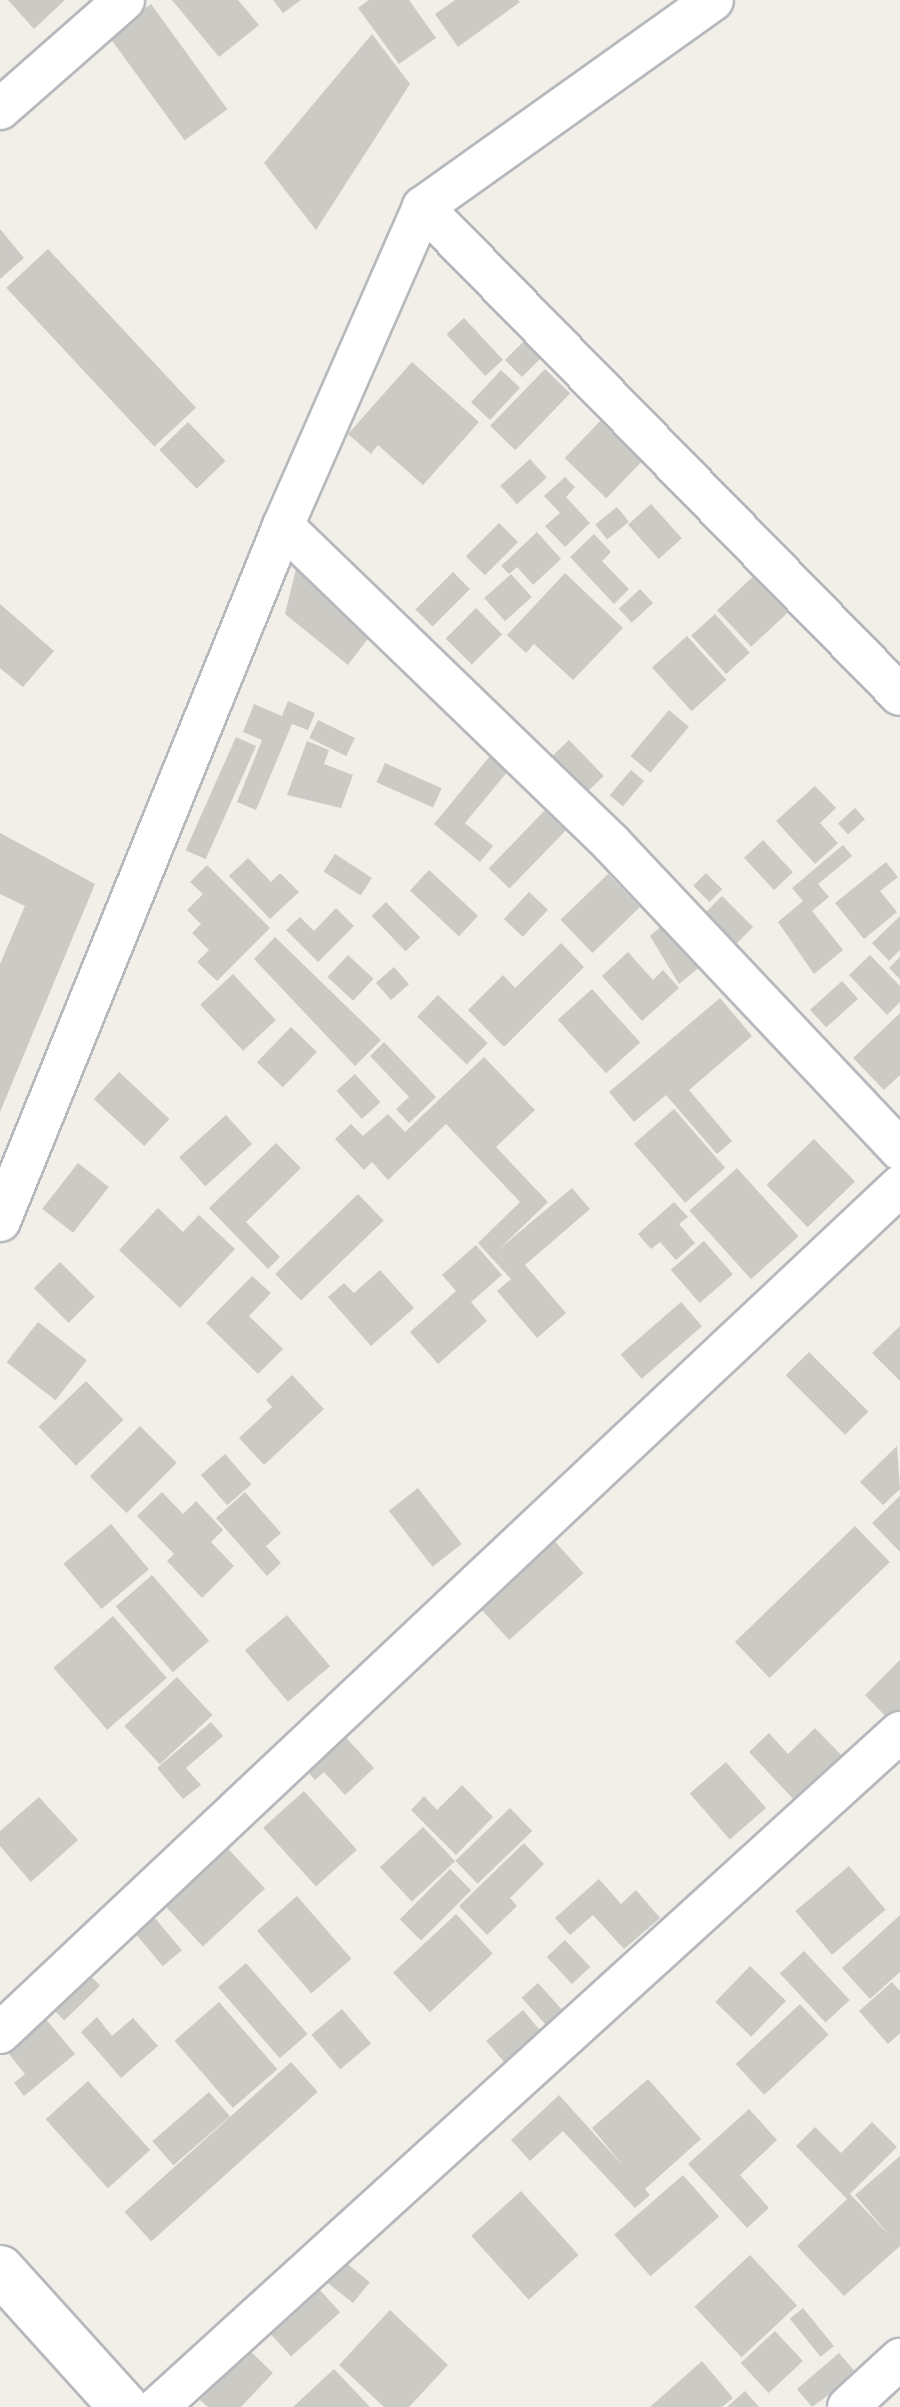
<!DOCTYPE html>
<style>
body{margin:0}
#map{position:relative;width:900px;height:2407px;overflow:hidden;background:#f1efe8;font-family:Ubuntu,sans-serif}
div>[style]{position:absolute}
.building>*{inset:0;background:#cccac5;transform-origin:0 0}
.roads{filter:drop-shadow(2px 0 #b5b8bc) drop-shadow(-2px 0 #b5b8bc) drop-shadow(0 2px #b5b8bc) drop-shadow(0 -2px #b5b8bc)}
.minor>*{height:40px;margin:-20px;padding:0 20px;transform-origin:20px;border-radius:20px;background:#fff}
.tertiary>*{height:48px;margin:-24px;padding:0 24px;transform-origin:24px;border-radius:24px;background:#fff}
span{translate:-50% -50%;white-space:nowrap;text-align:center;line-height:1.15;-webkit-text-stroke:10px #fff;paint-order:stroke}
</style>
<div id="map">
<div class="building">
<i style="clip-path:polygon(8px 0,65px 0,34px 29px)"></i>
<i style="clip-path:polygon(172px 0,238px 0,259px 25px,219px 57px)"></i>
<i style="clip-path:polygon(273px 0,301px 0,283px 13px)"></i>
<i style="clip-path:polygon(369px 0,409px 0,436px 38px,399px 64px,358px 8px)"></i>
<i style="clip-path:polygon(455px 0,518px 0,520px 2px,458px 47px,435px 14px)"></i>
<i style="left:151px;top:4px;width:130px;height:53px;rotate:54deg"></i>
<i style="clip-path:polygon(372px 34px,410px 84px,316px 230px,264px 163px)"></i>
<i style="clip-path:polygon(0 229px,24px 258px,0 279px)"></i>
<i style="left:48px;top:249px;width:217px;height:57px;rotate:47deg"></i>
<i style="left:464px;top:318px;width:57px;height:24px;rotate:47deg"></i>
<i style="left:529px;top:336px;width:24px;height:34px;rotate:45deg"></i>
<i style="clip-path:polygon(412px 362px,479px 422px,423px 485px,378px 445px,371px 454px,348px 434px)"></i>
<i style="left:545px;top:369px;width:35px;height:79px;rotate:44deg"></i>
<i style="left:501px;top:370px;width:26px;height:44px;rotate:43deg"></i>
<i style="left:607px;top:414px;width:58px;height:61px;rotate:44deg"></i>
<i style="left:188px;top:422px;width:54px;height:40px;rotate:46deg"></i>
<i style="left:530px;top:459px;width:25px;height:40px;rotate:48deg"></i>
<i style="clip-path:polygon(565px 477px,575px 487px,566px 497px,590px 523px,565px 547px,545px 526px,560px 513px,544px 496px)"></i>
<i style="left:651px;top:504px;width:46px;height:31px;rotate:48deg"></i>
<i style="left:617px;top:507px;width:19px;height:28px;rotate:51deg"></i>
<i style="left:499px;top:523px;width:27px;height:47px;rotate:45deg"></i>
<i style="clip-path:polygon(537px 532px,561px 559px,533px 585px,517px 567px,509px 574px,501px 566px)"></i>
<i style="clip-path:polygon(594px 534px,611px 552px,602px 561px,629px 589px,614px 604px,570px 557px)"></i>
<i style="clip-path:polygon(297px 565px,373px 632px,348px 665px,285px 614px)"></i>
<i style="left:453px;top:572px;width:24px;height:53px;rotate:45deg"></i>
<i style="left:758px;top:572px;width:50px;height:56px;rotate:47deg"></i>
<i style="clip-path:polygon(565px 573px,623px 628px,573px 680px,534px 644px,526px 653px,507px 635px)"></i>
<i style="left:511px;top:574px;width:31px;height:36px;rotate:48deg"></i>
<i style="left:640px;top:589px;width:19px;height:29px;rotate:47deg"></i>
<i style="clip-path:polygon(0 604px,54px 651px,23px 687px,0 668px)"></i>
<i style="left:476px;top:608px;width:37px;height:43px;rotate:45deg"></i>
<i style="left:715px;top:614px;width:52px;height:32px;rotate:48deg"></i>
<i style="left:687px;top:636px;width:59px;height:47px;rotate:48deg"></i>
<i style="clip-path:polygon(288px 701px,315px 713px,308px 730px,292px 724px,256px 810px,237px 802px,262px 740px,243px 732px,254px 704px,282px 716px)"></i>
<i style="left:669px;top:710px;width:26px;height:60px;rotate:40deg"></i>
<i style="left:318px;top:720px;width:41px;height:20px;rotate:26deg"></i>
<i style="left:236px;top:737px;width:22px;height:124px;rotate:24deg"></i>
<i style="left:569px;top:740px;width:50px;height:23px;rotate:46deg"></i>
<i style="clip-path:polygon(307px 741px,329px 750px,324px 764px,353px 775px,341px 808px,287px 795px)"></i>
<i style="clip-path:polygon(490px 756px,508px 771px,465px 823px,493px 846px,480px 862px,434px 824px)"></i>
<i style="left:385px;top:763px;width:62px;height:21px;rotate:24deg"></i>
<i style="left:631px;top:770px;width:17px;height:33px;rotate:40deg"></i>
<i style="clip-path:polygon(815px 786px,836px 808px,820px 823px,838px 843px,815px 864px,776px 821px)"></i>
<i style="left:547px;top:808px;width:29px;height:84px;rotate:44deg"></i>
<i style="left:855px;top:808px;width:15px;height:23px;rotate:48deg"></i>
<i style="clip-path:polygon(0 833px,95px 884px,0 1112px,0 964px,25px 906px,0 894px)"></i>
<i style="left:763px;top:840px;width:44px;height:26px;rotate:47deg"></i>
<i style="clip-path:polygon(843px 845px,852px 856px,818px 884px,829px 897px,812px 911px,843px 950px,814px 974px,778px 922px,803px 901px,792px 888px)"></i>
<i style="left:335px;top:854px;width:44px;height:21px;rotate:33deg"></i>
<i style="clip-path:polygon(248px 858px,271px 882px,280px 873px,299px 892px,270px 919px,229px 876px)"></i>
<i style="clip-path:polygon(886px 862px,898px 877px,880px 891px,897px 912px,864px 939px,835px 903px)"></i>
<i style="clip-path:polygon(207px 865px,270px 928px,217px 981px,197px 962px,209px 950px,192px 933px,201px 924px,187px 910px,203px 894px,190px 882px)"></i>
<i style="left:429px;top:870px;width:67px;height:28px;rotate:43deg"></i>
<i style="left:706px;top:873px;width:23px;height:18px;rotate:45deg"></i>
<i style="left:608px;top:874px;width:46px;height:66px;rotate:46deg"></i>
<i style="left:529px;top:892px;width:26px;height:37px;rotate:43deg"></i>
<i style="left:722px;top:896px;width:44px;height:25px;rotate:45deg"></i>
<i style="left:386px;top:902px;width:49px;height:20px;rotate:46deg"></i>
<i style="clip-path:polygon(336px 908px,354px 926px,318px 962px,286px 930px,300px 917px,314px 931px)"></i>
<i style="clip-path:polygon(900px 916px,900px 950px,889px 961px,872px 943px)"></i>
<i style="clip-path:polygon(671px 918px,706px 962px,679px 984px,650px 936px)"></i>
<i style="clip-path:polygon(275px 937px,381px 1040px,355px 1066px,254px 959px)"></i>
<i style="clip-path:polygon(561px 943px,584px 967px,504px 1047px,468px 1010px,503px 975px,515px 988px)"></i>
<i style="clip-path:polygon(628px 952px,653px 980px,663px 970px,679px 988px,642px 1021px,602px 976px)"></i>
<i style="left:348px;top:955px;width:35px;height:30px;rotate:43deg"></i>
<i style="clip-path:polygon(870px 955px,900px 986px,900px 1002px,887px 1015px,849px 975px)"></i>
<i style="clip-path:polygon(900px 957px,900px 979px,889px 968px)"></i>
<i style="left:394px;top:967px;width:23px;height:24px;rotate:49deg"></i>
<i style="left:233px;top:974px;width:63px;height:45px;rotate:47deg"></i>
<i style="left:842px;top:981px;width:24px;height:43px;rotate:48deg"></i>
<i style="left:592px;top:989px;width:72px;height:46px;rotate:48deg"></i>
<i style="left:438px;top:995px;width:69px;height:30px;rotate:44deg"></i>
<i style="clip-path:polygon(720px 998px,752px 1036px,689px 1090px,732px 1141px,717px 1154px,666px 1095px,634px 1122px,609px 1092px)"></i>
<i style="clip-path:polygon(900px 1013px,900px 1075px,884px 1090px,853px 1058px)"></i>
<i style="left:291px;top:1027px;width:36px;height:49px;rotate:44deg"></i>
<i style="clip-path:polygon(384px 1042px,436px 1097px,409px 1123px,396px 1109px,409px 1097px,370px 1056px)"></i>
<i style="clip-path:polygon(484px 1057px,535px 1110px,496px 1147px,548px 1202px,498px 1250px,572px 1188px,590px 1209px,525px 1265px,566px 1313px,537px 1338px,497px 1291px,511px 1279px,478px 1243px,520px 1202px,446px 1124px,388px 1180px,372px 1162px,364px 1170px,335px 1139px,351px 1124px,363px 1136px,388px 1114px,405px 1132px)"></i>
<i style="left:119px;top:1072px;width:69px;height:37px;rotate:43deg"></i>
<i style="left:355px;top:1074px;width:38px;height:25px;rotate:48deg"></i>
<i style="left:674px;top:1109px;width:78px;height:53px;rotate:49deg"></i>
<i style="left:226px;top:1115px;width:39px;height:63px;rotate:48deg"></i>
<i style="left:814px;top:1139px;width:59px;height:66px;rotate:46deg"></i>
<i style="clip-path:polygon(276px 1143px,301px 1168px,246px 1222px,280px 1257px,268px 1269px,209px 1208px)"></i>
<i style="left:78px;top:1163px;width:39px;height:58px;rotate:38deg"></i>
<i style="left:737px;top:1168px;width:92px;height:64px;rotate:48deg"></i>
<i style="left:358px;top:1194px;width:37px;height:115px;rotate:46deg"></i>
<i style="clip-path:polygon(674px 1202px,688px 1217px,679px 1224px,695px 1243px,676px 1260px,660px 1242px,651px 1249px,638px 1234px)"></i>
<i style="clip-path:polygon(158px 1208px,183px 1232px,199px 1215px,235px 1249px,180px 1308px,119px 1250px)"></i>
<i style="left:704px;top:1241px;width:44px;height:44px;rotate:49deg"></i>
<i style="clip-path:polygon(476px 1245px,502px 1275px,471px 1302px,487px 1321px,438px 1364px,410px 1332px,456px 1291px,442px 1275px)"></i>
<i style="left:60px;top:1262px;width:49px;height:37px;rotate:45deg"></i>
<i style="clip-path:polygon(380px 1270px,414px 1308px,371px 1346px,328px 1297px,344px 1283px,354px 1293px)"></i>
<i style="clip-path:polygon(252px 1276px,271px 1293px,249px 1316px,283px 1349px,258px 1374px,206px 1323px)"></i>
<i style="left:681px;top:1302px;width:32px;height:80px;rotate:49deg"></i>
<i style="left:38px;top:1322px;width:62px;height:51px;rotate:38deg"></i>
<i style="clip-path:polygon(900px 1326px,900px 1381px,872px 1353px)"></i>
<i style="left:809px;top:1352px;width:84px;height:33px;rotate:45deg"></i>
<i style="clip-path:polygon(292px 1375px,324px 1409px,264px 1465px,239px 1438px,272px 1407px,266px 1400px)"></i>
<i style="left:86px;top:1381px;width:54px;height:66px;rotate:46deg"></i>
<i style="left:140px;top:1426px;width:52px;height:71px;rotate:45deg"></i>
<i style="clip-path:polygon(897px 1446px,900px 1489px,883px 1505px,860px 1482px)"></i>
<i style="left:225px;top:1454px;width:40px;height:32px;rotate:49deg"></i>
<i style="left:418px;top:1488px;width:71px;height:37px;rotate:52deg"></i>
<i style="clip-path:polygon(162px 1492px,183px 1514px,196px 1501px,223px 1530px,211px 1542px,234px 1566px,202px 1598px,167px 1561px,174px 1554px,137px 1516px)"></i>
<i style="clip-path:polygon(245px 1492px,281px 1533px,266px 1546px,281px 1563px,267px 1576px,216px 1518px)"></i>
<i style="clip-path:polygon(900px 1496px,900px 1552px,872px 1523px)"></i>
<i style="left:111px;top:1524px;width:59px;height:62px;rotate:50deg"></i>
<i style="left:855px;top:1526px;width:50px;height:167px;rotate:46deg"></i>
<i style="left:550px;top:1536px;width:50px;height:100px;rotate:48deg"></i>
<i style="left:152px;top:1575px;width:87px;height:48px;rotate:49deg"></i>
<i style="left:287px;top:1615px;width:67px;height:55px;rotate:50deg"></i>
<i style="left:113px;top:1616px;width:82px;height:79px;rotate:49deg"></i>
<i style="clip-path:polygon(900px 1660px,900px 1715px,892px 1723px,865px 1695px)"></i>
<i style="left:177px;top:1677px;width:52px;height:72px;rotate:47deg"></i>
<i style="clip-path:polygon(211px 1722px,223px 1736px,186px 1768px,201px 1785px,183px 1799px,157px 1768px)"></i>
<i style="clip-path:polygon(815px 1728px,845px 1759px,798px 1804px,749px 1752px,769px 1733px,788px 1754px)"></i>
<i style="clip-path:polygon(338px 1729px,374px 1768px,345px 1795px,324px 1772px,315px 1780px,301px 1764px)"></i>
<i style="left:726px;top:1762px;width:61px;height:48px;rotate:49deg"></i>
<i style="clip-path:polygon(462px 1785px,493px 1817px,456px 1855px,411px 1810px,424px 1796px,437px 1810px)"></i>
<i style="left:304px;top:1791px;width:79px;height:55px;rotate:48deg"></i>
<i style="clip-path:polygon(39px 1797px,78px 1840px,31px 1882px,0 1846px,0 1831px)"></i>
<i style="left:510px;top:1808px;width:32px;height:76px;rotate:46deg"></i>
<i style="left:423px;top:1827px;width:47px;height:59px;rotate:47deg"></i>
<i style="left:218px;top:1838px;width:69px;height:85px;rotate:47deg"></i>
<i style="clip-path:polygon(524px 1843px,544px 1864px,510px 1898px,517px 1906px,487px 1935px,459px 1906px)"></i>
<i style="left:849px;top:1866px;width:57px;height:70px;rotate:50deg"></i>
<i style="left:450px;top:1869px;width:30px;height:71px;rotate:45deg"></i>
<i style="clip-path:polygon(599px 1879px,621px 1904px,636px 1890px,660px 1918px,624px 1949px,593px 1915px,570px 1935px,555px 1918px)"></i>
<i style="left:297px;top:1896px;width:83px;height:53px;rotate:49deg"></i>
<i style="left:144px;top:1905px;width:59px;height:25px;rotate:50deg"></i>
<i style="left:456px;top:1914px;width:54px;height:86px;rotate:47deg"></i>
<i style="clip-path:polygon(900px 1915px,900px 1972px,870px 1999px,842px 1968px)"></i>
<i style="left:565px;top:1940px;width:37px;height:25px;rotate:47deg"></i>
<i style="left:804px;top:1951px;width:67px;height:33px;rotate:47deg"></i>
<i style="left:246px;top:1963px;width:94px;height:37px;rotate:49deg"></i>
<i style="left:80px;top:1965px;width:29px;height:50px;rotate:46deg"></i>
<i style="left:750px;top:1966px;width:50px;height:50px;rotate:44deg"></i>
<i style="clip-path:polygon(892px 1982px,900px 1991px,900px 2033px,888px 2044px,859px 2011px)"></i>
<i style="left:538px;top:1983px;width:42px;height:22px;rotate:48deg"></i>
<i style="left:219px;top:2002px;width:89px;height:59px;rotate:49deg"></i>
<i style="left:800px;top:2004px;width:42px;height:88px;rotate:47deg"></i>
<i style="left:342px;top:2009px;width:45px;height:40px;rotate:50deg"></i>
<i style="left:523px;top:2010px;width:31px;height:48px;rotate:50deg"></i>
<i style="clip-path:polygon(39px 2011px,75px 2054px,24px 2096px,14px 2083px,25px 2074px,0 2043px)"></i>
<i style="clip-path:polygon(97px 2017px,112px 2036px,133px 2018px,158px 2046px,121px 2078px,81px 2032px)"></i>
<i style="left:291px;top:2062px;width:40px;height:224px;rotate:48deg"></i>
<i style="clip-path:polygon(648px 2079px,701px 2139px,645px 2189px,650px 2195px,635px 2208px,563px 2131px,530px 2161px,511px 2140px,559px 2095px,625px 2168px,592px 2128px)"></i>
<i style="left:88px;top:2081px;width:93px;height:57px;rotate:48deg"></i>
<i style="left:209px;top:2092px;width:32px;height:75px;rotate:49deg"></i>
<i style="clip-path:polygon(749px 2109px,777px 2140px,740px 2175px,769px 2208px,747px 2228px,688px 2164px)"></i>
<i style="clip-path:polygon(872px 2122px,897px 2147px,850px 2194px,891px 2237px,855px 2195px,900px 2156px,900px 2246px,844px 2296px,797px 2246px,847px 2199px,796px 2146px,815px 2127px,841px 2153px)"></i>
<i style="left:683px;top:2175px;width:55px;height:91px;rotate:49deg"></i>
<i style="left:521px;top:2191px;width:86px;height:67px;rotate:48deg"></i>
<i style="left:750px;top:2255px;width:69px;height:76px;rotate:47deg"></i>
<i style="left:345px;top:2262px;width:32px;height:27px;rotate:39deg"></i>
<i style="left:320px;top:2290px;width:30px;height:66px;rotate:48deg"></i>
<i style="left:803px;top:2308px;width:49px;height:17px;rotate:51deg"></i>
<i style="clip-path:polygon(390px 2310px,448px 2365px,409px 2407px,384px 2407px,339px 2365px)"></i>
<i style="left:775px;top:2331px;width:41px;height:47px;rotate:47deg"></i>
<i style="clip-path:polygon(248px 2349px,273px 2373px,241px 2407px,208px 2407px,200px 2400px)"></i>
<i style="clip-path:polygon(839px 2353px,857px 2374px,812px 2407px,797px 2389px)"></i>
<i style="clip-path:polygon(702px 2361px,733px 2398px,722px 2407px,650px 2407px)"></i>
<i style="clip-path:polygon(334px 2369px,370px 2407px,293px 2407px)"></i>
<i style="clip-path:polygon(745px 2391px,759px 2407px,727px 2407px)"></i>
</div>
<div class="roads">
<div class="minor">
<i style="left:0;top:109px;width:165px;rotate:-41.3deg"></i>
<i style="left:423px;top:207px;width:682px;rotate:45.65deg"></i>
<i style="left:283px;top:526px;width:458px;rotate:44deg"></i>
<i style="left:612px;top:844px;width:420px;rotate:46.7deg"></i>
<i style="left:0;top:1221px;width:750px;rotate:-67.84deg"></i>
<i style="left:283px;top:526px;width:348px;rotate:-66.3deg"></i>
<i style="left:423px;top:207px;width:356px;rotate:-35.5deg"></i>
<i style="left:0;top:2033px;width:1236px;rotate:-43.26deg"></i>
<i style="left:158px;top:2407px;width:1003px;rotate:-42.29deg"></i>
<i style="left:848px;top:2407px;width:71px;rotate:-42.7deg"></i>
</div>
<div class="tertiary">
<i style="left:0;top:2270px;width:185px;rotate:47.9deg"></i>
</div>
</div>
</div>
